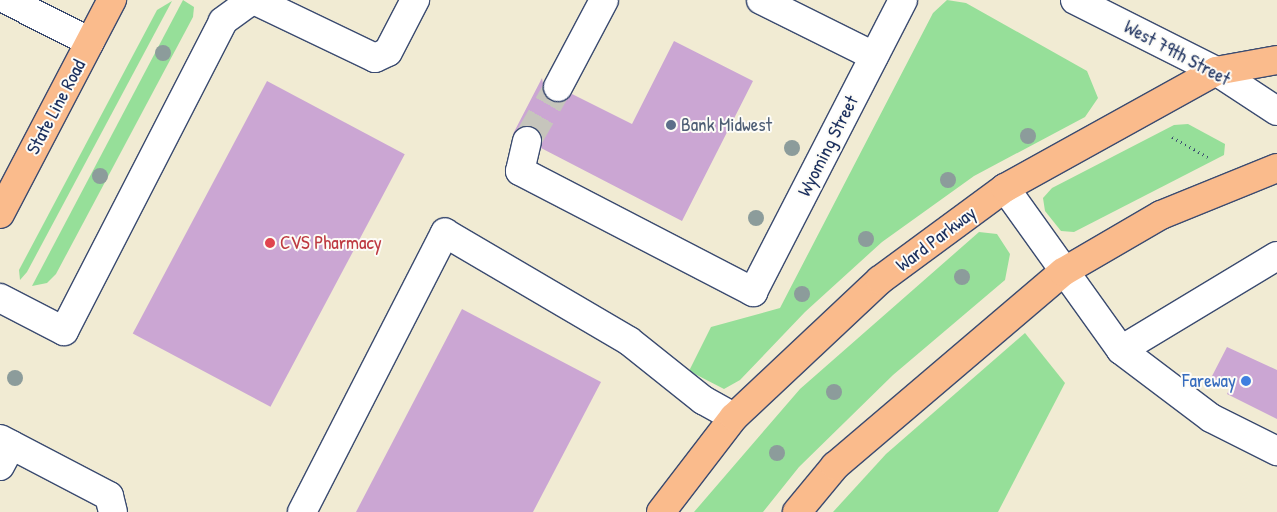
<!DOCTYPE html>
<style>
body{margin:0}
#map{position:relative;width:1277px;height:512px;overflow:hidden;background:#f1ebd3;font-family:"Patrick Hand",sans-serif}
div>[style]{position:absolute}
.green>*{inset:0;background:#96df99}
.building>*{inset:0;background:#cba6d3;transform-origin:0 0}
.minor-tunnel>*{height:28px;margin-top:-14px;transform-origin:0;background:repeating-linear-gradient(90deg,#c6c5bc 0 28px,transparent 0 42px)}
.path>*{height:3px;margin-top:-1.5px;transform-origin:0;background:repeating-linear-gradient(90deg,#3b4b70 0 1px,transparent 0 5px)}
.roads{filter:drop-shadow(1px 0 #3b4b70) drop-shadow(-1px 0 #3b4b70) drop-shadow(0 1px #3b4b70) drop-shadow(0 -1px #3b4b70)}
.minor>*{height:28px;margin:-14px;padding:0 14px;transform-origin:14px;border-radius:14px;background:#fff}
.major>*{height:28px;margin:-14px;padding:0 14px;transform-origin:14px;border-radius:14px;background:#fabb8c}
.trees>*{width:16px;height:16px;margin:-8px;border-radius:50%;background:#8c9c9b}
.dots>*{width:14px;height:14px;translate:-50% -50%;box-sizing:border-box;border:2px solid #fdfcf7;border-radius:50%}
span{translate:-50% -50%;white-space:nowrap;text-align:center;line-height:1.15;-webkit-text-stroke:4px #fdfcf7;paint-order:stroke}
.street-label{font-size:19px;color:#1b2f5e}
.service-label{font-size:19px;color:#4e5e75}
.left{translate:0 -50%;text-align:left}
.health-label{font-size:19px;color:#be3a42}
.shop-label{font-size:19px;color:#366cbe}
.right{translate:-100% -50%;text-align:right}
</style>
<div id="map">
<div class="green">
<i style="clip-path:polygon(183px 0,194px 7px,193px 17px,56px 274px,47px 283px,32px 286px)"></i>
<i style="clip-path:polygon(947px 0,966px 3px,1087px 71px,1098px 98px,1085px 117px,974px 176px,882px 242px,805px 312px,740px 380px,724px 389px,689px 371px,711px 327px,780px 308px,933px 13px)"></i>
<i style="clip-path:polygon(172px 1px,27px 272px,20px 280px,19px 270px,157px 10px)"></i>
<i style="clip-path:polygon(1188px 124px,1225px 144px,1224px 155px,1074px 232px,1061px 231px,1045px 211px,1043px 198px,1052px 188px,1174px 125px)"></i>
<i style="clip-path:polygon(979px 232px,997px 234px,1010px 254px,1005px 280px,893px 375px,799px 467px,763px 512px,694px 512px,800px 389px)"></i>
<i style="clip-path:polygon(1025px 333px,1065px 383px,998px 512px,833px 512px,886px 454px)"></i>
</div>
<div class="building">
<i style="clip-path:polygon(674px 41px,753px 81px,682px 221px,541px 148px,542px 136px,531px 126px,513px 134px,542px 78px,545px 95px,551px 101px,566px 100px,572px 94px,632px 124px)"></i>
<i style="left:267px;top:81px;width:156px;height:286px;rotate:28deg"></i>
<i style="clip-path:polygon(462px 309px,601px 382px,533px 512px,356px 512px)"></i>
<i style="clip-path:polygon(1227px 347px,1277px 370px,1277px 419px,1227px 394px,1230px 388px,1211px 378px)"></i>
</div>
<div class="minor-tunnel">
<i style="left:527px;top:141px;width:62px;rotate:-60.1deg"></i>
</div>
<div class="path">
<i style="left:1172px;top:137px;width:41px;rotate:29.1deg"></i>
</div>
<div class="roads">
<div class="minor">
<i style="left:7px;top:0;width:93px;rotate:26.8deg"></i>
<i style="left:254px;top:0;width:134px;rotate:25.6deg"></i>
<i style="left:375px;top:58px;width:14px;rotate:-25deg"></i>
<i style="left:388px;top:52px;width:59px;rotate:-62.6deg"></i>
<i style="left:761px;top:0;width:126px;rotate:26.4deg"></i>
<i style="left:1075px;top:0;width:158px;rotate:26.7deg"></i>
<i style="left:1216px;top:71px;width:73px;rotate:33.3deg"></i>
<i style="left:558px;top:87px;width:98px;rotate:-62.1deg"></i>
<i style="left:527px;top:141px;width:31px;rotate:103deg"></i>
<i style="left:520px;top:171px;width:263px;rotate:27.4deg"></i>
<i style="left:753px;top:292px;width:328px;rotate:-62.8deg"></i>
<i style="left:1005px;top:188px;width:199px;rotate:54.4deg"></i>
<i style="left:1121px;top:350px;width:182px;rotate:-31.1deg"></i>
<i style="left:0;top:298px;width:72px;rotate:27.3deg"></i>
<i style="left:64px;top:331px;width:348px;rotate:-62.8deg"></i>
<i style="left:223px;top:21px;width:36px;rotate:-36deg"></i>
<i style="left:1121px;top:350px;width:113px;rotate:37.1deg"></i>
<i style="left:1211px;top:418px;width:74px;rotate:26.6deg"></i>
<i style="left:0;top:439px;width:123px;rotate:27.6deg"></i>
<i style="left:109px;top:496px;width:16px;rotate:76deg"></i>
<i style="left:0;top:466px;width:24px;rotate:-62deg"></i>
<i style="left:302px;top:512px;width:314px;rotate:-62.9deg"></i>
<i style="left:445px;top:233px;width:213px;rotate:30.4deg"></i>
<i style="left:629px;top:341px;width:95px;rotate:38.6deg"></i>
<i style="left:703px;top:400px;width:35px;rotate:29deg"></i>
</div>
<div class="major">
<i style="left:0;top:214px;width:242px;rotate:-62.4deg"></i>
<i style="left:661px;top:512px;width:120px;rotate:-52.5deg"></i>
<i style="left:734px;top:417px;width:200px;rotate:-43.2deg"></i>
<i style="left:880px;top:280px;width:155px;rotate:-36.4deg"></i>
<i style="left:1005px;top:188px;width:241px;rotate:-29deg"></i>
<i style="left:1216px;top:71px;width:62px;rotate:-10.2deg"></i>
<i style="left:797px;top:512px;width:60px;rotate:-50.4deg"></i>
<i style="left:835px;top:466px;width:299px;rotate:-40.4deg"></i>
<i style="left:1063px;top:272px;width:113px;rotate:-30.2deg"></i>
<i style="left:1161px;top:215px;width:125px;rotate:-22.1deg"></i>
</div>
</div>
<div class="trees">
<i style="left:163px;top:53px"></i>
<i style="left:1028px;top:136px"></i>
<i style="left:792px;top:148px"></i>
<i style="left:100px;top:176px"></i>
<i style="left:948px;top:180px"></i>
<i style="left:756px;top:218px"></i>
<i style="left:866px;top:239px"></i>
<i style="left:962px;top:277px"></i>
<i style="left:802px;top:294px"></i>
<i style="left:15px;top:378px"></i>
<i style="left:834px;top:392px"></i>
<i style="left:777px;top:453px"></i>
</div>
<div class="dots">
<i style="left:671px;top:125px;background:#5c6f8a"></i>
<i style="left:270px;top:243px;background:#e0444e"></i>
<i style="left:1246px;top:381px;background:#3f7fe0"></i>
</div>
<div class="street-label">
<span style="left:1177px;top:53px;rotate:28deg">West 79th Street</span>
<span style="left:56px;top:107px;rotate:-62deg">State Line Road</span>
<span style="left:828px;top:146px;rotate:-63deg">Wyoming Street</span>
<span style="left:936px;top:239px;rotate:-37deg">Ward Parkway</span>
</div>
<div class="service-label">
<span class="left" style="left:681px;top:125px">Bank Midwest</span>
</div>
<div class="health-label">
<span class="left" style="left:280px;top:243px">CVS Pharmacy</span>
</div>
<div class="shop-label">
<span class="right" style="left:1236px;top:381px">Fareway</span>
</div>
</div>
